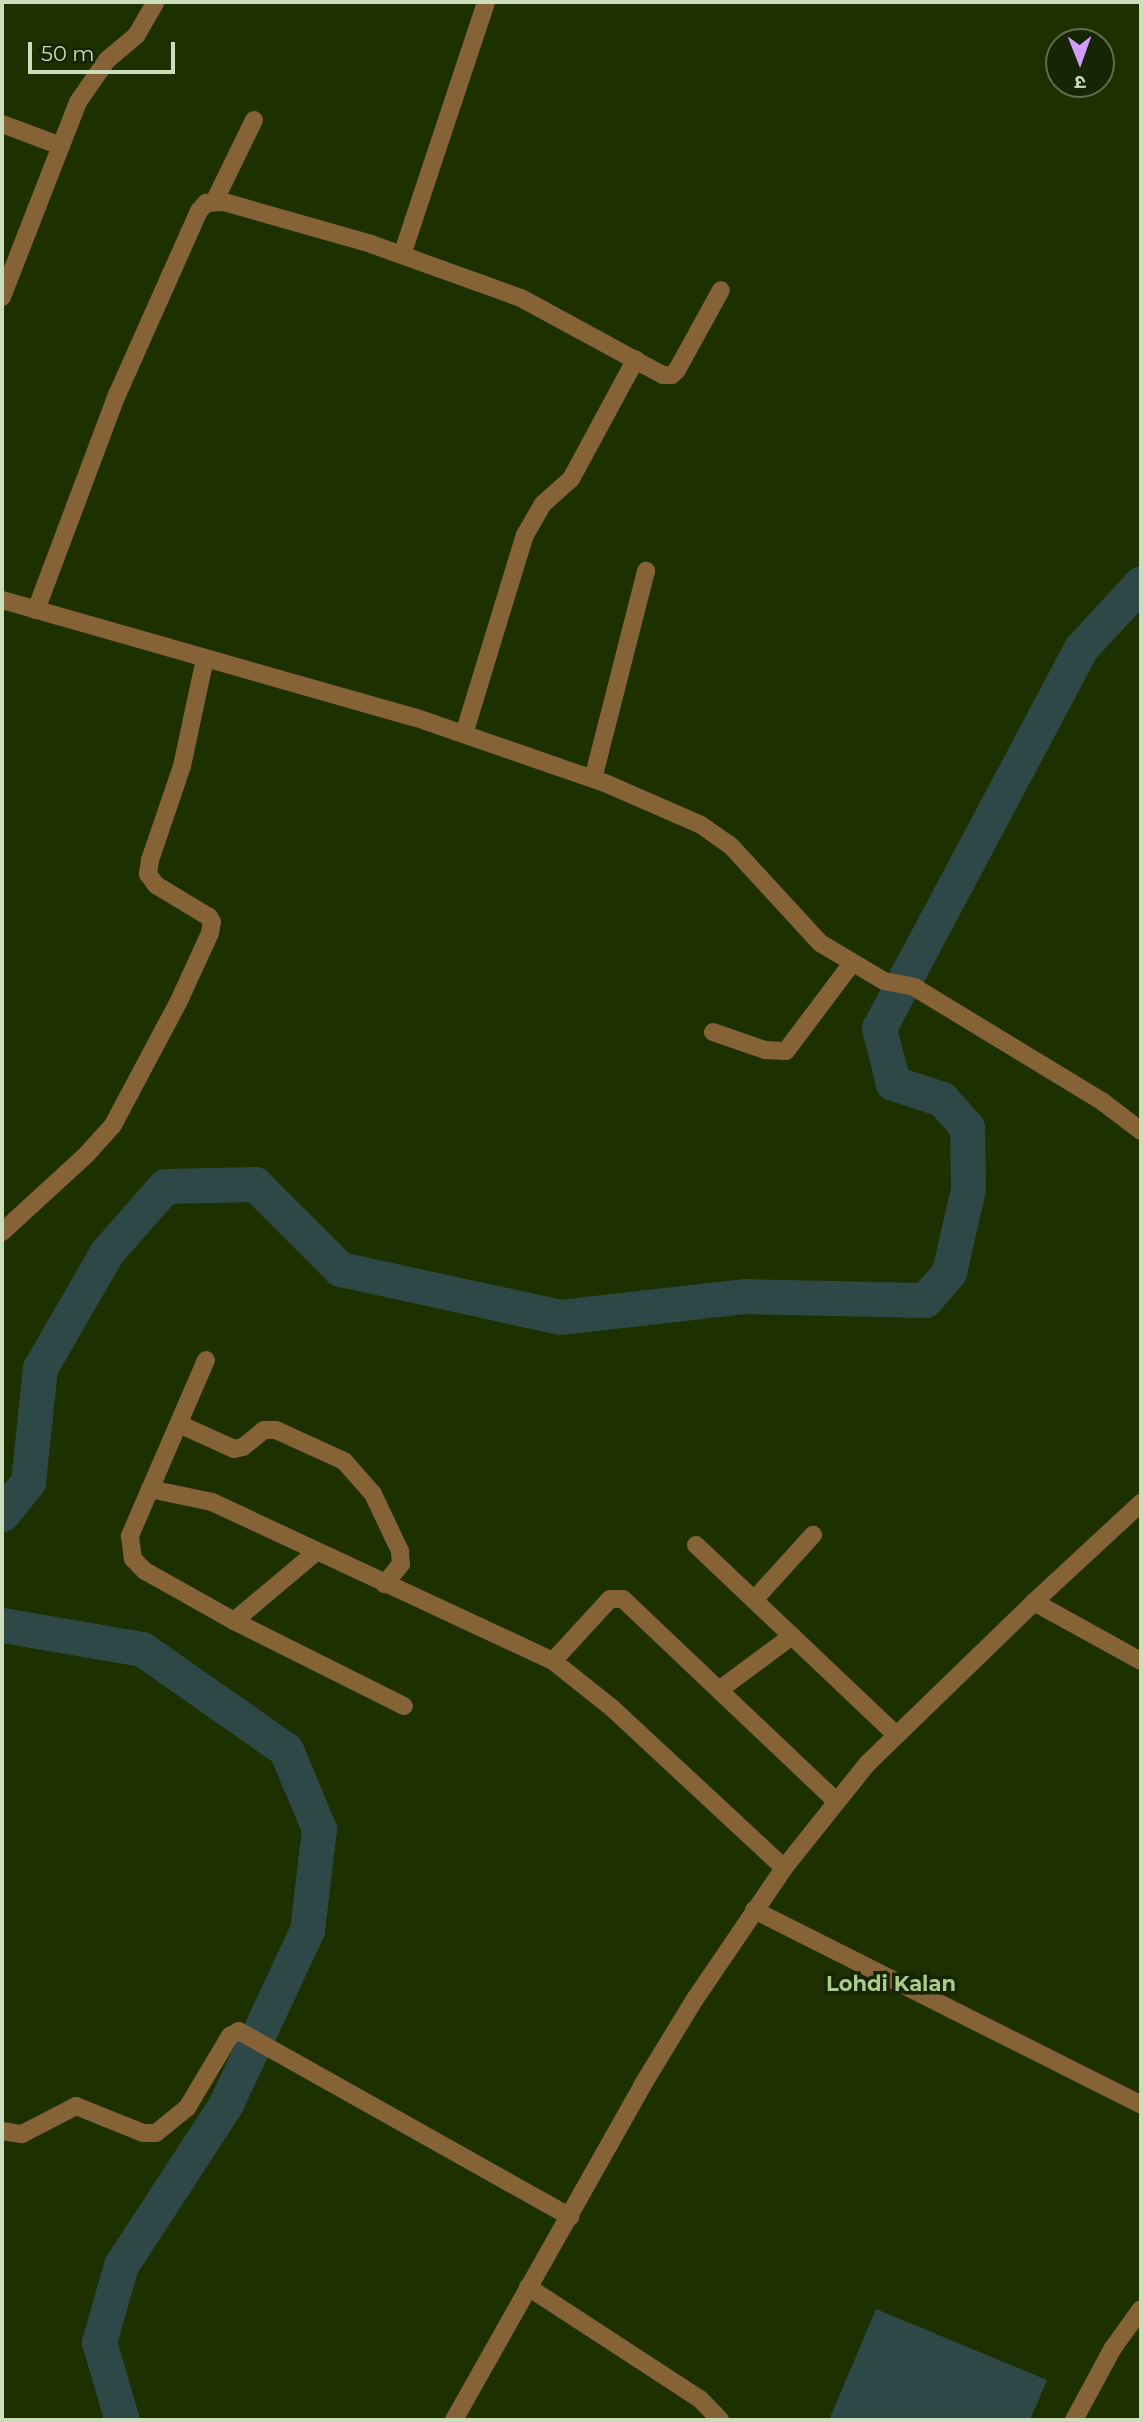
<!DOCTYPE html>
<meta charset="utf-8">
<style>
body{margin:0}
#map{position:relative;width:1143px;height:2422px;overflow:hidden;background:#1c3000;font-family:Montserrat,"Noto Sans Devanagari",sans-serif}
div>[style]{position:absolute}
.water>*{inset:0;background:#2d4846}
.river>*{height:35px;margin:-17.5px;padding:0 17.5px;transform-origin:17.5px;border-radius:17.5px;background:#2d4846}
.minor>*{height:18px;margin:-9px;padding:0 9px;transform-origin:9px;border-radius:9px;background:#866237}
span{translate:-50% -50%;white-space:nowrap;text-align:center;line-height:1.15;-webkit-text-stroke:7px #162504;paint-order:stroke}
.quarter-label{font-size:21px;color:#aacb89;font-weight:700}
.frame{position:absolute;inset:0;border:4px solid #ccddbc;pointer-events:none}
.north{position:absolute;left:1045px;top:28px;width:70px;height:70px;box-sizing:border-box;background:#162504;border:2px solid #5f6f4e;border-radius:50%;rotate:179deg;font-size:19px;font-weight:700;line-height:28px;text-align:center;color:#ccddbc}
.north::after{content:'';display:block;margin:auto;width:24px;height:32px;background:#d39cfc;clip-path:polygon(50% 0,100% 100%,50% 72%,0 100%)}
.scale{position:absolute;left:28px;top:42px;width:147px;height:32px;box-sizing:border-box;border:4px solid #ccddbc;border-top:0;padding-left:9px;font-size:21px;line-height:24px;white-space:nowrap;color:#ccddbc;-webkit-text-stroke:5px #162504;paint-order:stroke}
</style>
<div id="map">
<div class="water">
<i style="clip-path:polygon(876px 2309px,1047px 2380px,1030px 2420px,829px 2420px)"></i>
</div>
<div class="river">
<i style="left:2px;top:1514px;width:41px;rotate:-50.9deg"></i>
<i style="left:28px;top:1482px;width:115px;rotate:-84deg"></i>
<i style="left:40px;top:1368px;width:134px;rotate:-60deg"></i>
<i style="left:107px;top:1252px;width:88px;rotate:-48.7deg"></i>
<i style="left:165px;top:1186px;width:90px;rotate:-1.3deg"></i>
<i style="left:255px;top:1184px;width:120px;rotate:45deg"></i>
<i style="left:340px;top:1269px;width:225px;rotate:12.3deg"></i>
<i style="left:560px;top:1317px;width:185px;rotate:-6.5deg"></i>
<i style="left:744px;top:1296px;width:181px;rotate:1.3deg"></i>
<i style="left:925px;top:1300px;width:37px;rotate:-49deg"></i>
<i style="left:949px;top:1272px;width:85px;rotate:-77.1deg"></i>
<i style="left:968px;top:1189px;width:62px;rotate:-90.9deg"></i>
<i style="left:967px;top:1127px;width:38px;rotate:-132deg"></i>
<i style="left:942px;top:1099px;width:52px;rotate:-161.9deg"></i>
<i style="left:893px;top:1083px;width:57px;rotate:-104.3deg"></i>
<i style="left:879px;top:1028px;width:430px;rotate:-62deg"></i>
<i style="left:1081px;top:648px;width:88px;rotate:-47.3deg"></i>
<i style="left:2px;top:1625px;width:142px;rotate:9.7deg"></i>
<i style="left:142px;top:1649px;width:176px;rotate:35deg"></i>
<i style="left:286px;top:1750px;width:86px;rotate:67.3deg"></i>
<i style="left:319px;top:1829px;width:102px;rotate:96.8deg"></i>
<i style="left:307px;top:1930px;width:192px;rotate:115deg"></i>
<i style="left:226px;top:2104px;width:192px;rotate:123.1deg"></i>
<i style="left:121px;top:2265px;width:80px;rotate:105.9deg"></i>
<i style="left:99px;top:2342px;width:81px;rotate:73.6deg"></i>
</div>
<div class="minor">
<i style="left:2px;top:124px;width:63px;rotate:20.4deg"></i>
<i style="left:215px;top:200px;width:89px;rotate:-64deg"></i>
<i style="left:402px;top:255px;width:267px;rotate:-71.6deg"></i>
<i style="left:2px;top:297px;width:209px;rotate:-68.7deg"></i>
<i style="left:78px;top:102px;width:51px;rotate:-55.4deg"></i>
<i style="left:107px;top:60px;width:38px;rotate:-40deg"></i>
<i style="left:136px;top:36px;width:39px;rotate:-60deg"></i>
<i style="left:2px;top:600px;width:428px;rotate:15.9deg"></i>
<i style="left:414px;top:717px;width:202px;rotate:19.1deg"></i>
<i style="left:605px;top:783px;width:105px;rotate:23.6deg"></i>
<i style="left:701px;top:825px;width:35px;rotate:35deg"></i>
<i style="left:730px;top:845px;width:133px;rotate:47.4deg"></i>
<i style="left:820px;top:943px;width:74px;rotate:30.7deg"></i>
<i style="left:884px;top:981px;width:31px;rotate:11deg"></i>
<i style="left:914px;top:987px;width:221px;rotate:31.3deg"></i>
<i style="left:1103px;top:1102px;width:48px;rotate:37.3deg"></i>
<i style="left:36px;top:610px;width:230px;rotate:-69.4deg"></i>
<i style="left:117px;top:395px;width:201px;rotate:-66deg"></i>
<i style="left:199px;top:211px;width:11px;rotate:-49deg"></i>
<i style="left:206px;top:203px;width:18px;rotate:-3deg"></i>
<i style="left:224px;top:202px;width:153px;rotate:15.9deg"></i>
<i style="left:371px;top:244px;width:159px;rotate:19.8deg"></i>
<i style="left:521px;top:298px;width:162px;rotate:28.5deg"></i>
<i style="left:663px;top:375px;width:9px"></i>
<i style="left:672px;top:375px;width:7px;rotate:-45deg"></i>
<i style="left:677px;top:370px;width:91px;rotate:-61.2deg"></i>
<i style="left:464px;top:734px;width:208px;rotate:-73deg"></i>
<i style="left:525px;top:535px;width:36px;rotate:-60deg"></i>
<i style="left:543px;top:504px;width:38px;rotate:-42deg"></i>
<i style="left:571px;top:479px;width:136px;rotate:-61.6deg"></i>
<i style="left:593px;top:779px;width:215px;rotate:-75.7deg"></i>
<i style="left:713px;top:1032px;width:55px;rotate:19.1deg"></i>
<i style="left:765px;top:1050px;width:21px;rotate:3deg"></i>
<i style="left:786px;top:1051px;width:110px;rotate:-53.1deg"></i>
<i style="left:2px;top:1232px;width:115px;rotate:-42.5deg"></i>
<i style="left:87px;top:1154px;width:39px;rotate:-48deg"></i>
<i style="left:113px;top:1125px;width:138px;rotate:-62deg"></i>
<i style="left:178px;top:1003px;width:77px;rotate:-65.4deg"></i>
<i style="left:210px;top:933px;width:11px;rotate:-80deg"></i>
<i style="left:212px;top:922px;width:6px;rotate:-121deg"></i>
<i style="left:209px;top:917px;width:62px;rotate:-148.9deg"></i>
<i style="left:156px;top:885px;width:14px;rotate:-126deg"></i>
<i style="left:148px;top:874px;width:14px;rotate:-82deg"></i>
<i style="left:150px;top:860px;width:99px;rotate:-71.2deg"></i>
<i style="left:182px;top:766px;width:109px;rotate:-77.9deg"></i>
<i style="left:206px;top:1360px;width:192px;rotate:113.4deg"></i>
<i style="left:130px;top:1536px;width:23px;rotate:83deg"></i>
<i style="left:133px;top:1559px;width:17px;rotate:45deg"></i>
<i style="left:145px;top:1571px;width:102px;rotate:29.3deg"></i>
<i style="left:234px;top:1621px;width:190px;rotate:26.6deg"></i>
<i style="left:179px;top:1424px;width:60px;rotate:24.4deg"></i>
<i style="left:234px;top:1449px;width:9px;rotate:-13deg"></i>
<i style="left:243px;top:1447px;width:27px;rotate:-39deg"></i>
<i style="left:264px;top:1430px;width:12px"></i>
<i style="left:276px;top:1430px;width:75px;rotate:24.5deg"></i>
<i style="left:344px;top:1461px;width:44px;rotate:48.7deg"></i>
<i style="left:373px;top:1494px;width:63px;rotate:64.7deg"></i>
<i style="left:400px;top:1551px;width:13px;rotate:86deg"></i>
<i style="left:401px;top:1564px;width:26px;rotate:129deg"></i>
<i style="left:150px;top:1489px;width:63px;rotate:11.8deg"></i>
<i style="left:212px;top:1502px;width:376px;rotate:25deg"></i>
<i style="left:553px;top:1661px;width:75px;rotate:38.5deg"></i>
<i style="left:612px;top:1708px;width:235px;rotate:42.9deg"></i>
<i style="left:696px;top:1545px;width:276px;rotate:43.5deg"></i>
<i style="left:754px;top:1600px;width:88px;rotate:-47.8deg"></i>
<i style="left:1034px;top:1602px;width:122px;rotate:28.9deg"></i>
<i style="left:234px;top:1621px;width:107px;rotate:-40.1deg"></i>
<i style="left:553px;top:1661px;width:84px;rotate:-47.4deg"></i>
<i style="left:610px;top:1599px;width:13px"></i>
<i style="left:623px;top:1599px;width:292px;rotate:43.5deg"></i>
<i style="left:719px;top:1690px;width:91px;rotate:-36.5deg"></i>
<i style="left:754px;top:1910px;width:433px;rotate:26.7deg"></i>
<i style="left:2px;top:2131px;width:20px;rotate:9deg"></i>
<i style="left:22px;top:2134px;width:61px;rotate:-27.4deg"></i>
<i style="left:76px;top:2106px;width:72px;rotate:21.9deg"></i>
<i style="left:143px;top:2133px;width:13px"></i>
<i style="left:156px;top:2133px;width:40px;rotate:-39deg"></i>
<i style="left:187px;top:2108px;width:84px;rotate:-59.2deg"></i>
<i style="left:230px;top:2036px;width:10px;rotate:-29deg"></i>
<i style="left:239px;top:2031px;width:380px;rotate:29.3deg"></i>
<i style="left:528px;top:2287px;width:205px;rotate:33.1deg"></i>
<i style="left:700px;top:2399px;width:29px;rotate:46deg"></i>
<i style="left:454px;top:2420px;width:383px;rotate:-60.6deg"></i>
<i style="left:642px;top:2086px;width:102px;rotate:-58.7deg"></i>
<i style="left:695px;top:1999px;width:158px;rotate:-55.8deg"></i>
<i style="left:784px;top:1868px;width:133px;rotate:-51.4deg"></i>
<i style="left:867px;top:1764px;width:233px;rotate:-44.1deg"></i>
<i style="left:1034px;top:1602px;width:146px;rotate:-42.8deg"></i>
<i style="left:1074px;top:2420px;width:82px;rotate:-61.6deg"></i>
<i style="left:1113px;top:2348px;width:48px;rotate:-54.3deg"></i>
</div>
<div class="quarter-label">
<span style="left:891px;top:1984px">Lohdi Kalan</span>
</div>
<div class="frame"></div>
<div class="north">उ</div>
<div class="scale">50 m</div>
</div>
